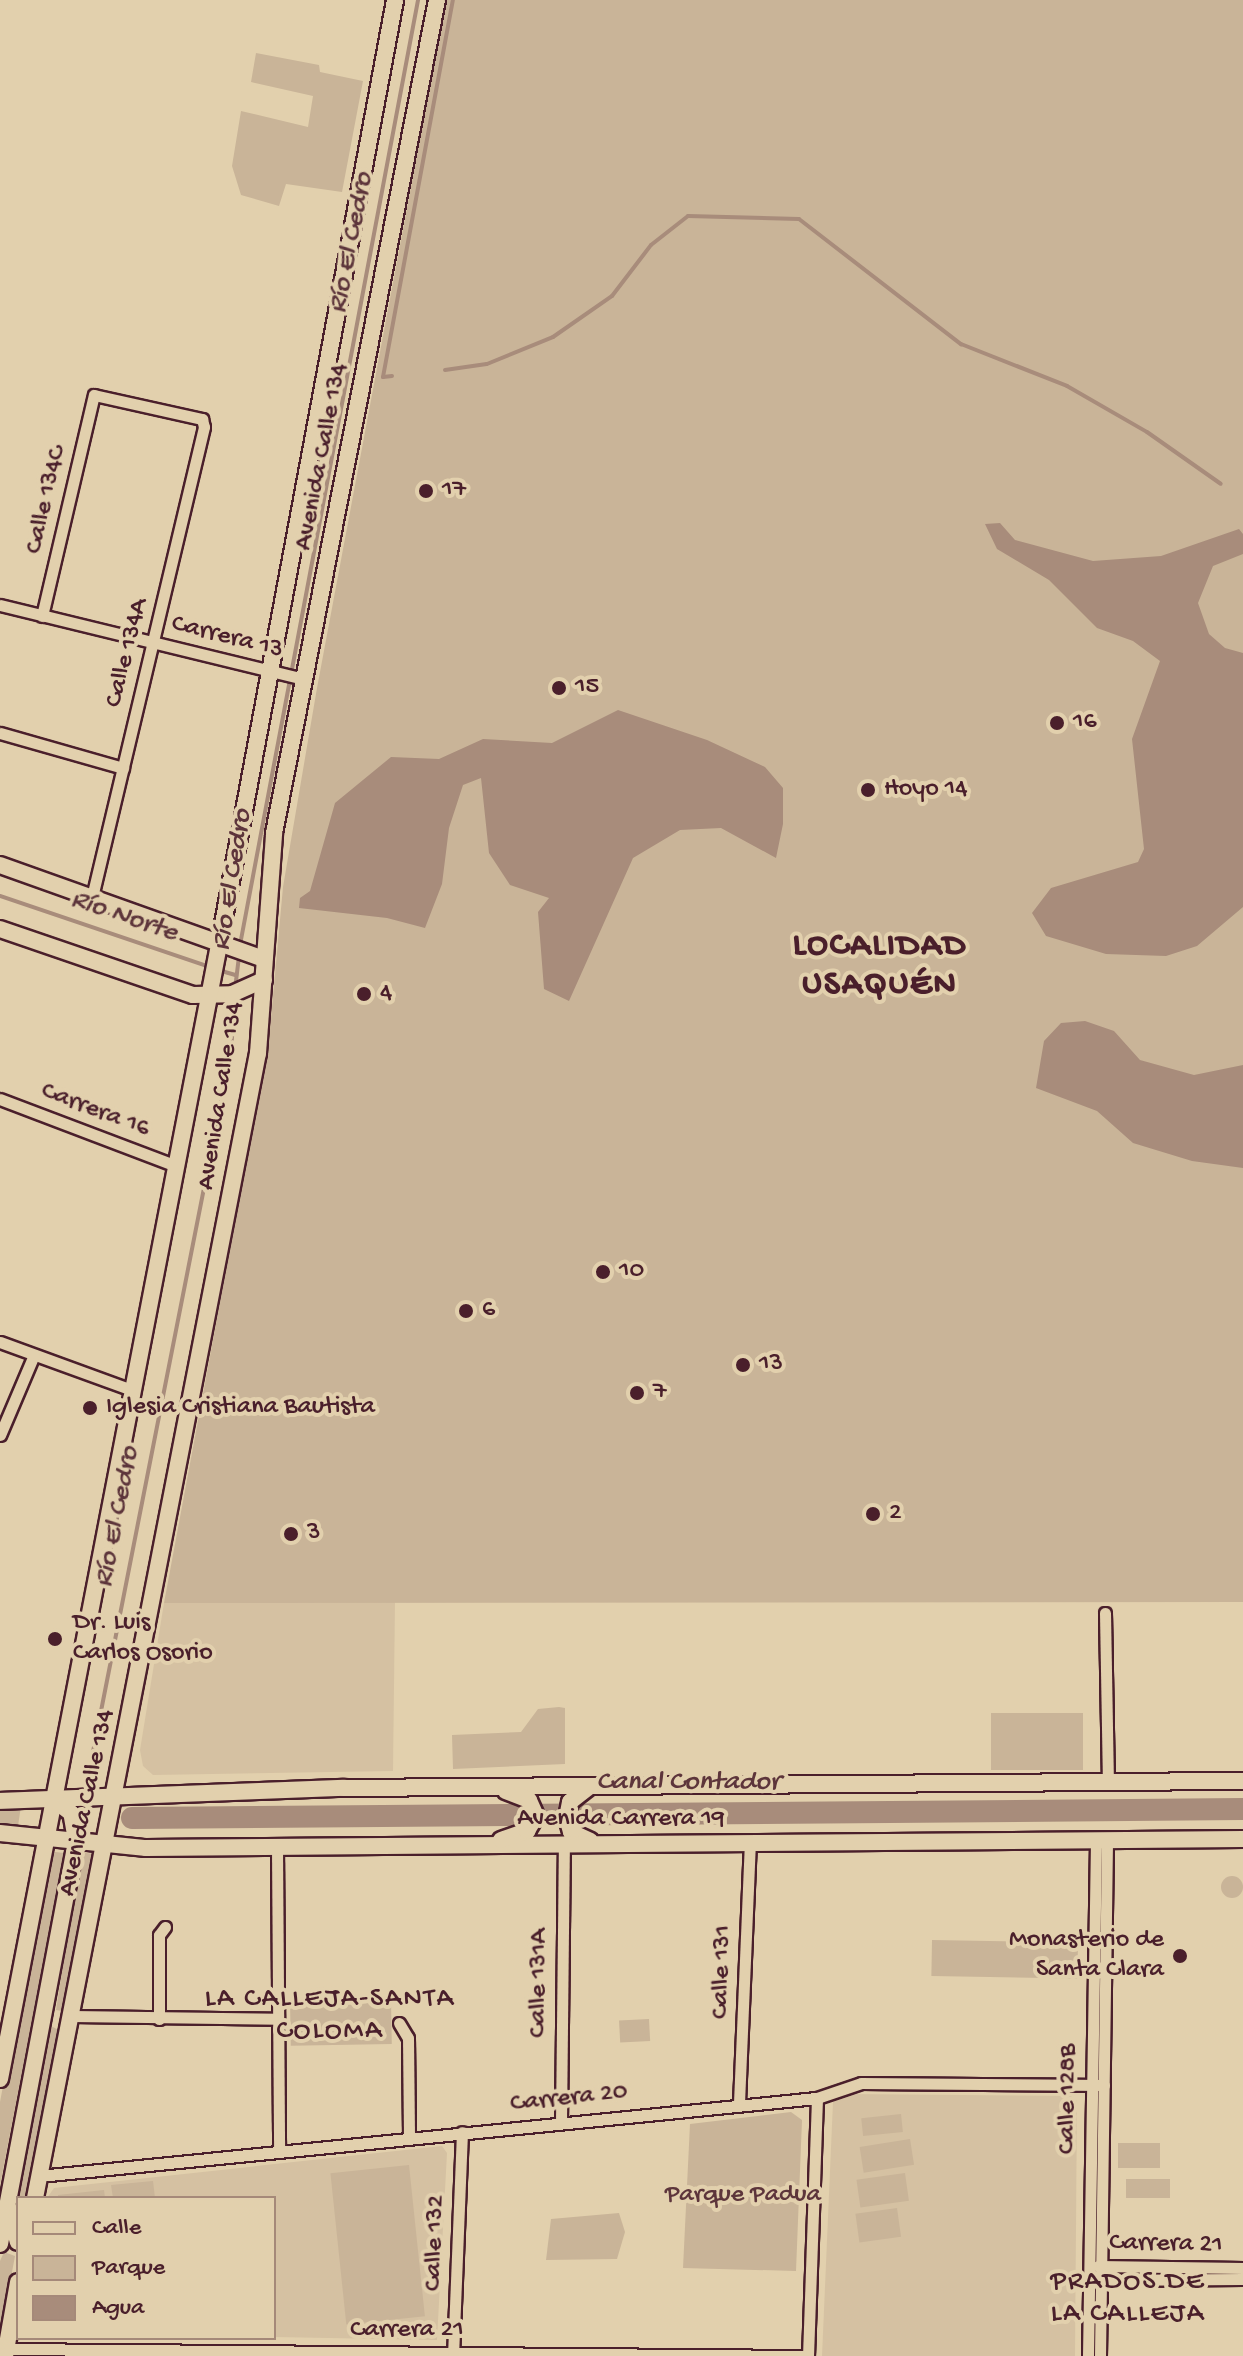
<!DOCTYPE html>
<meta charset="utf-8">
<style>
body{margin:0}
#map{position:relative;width:1243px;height:2356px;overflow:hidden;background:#e2d0ad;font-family:"Gochi Hand",sans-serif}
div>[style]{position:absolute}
.built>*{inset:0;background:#d5c1a2}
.green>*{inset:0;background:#c9b498;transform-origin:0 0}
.round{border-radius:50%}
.water>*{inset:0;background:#a88c7b}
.stream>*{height:4px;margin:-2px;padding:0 2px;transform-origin:2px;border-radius:2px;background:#a88c7b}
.river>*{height:22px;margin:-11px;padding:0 11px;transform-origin:11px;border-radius:11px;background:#a88c7b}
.roads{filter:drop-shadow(2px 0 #4a1f2b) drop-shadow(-2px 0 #4a1f2b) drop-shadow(0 2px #4a1f2b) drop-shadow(0 -2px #4a1f2b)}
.minor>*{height:11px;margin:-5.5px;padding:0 5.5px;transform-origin:5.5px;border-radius:5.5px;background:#e2d0ad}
.secondary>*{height:16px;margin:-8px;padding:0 8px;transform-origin:8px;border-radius:8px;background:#e2d0ad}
.primary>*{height:16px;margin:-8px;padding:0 8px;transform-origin:8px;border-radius:8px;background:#e2d0ad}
.dots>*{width:22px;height:22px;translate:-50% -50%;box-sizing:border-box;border:4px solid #e2d0ad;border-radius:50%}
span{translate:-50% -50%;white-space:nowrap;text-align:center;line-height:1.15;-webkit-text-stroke:8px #e2d0ad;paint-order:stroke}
.street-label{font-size:26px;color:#4a1f2b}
.poi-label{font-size:26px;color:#4a1f2b}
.left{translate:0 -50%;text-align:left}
.right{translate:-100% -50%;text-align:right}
.park-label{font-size:26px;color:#5d353b}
.water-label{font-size:28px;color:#5d353b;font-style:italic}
.neighbourhood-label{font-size:28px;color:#4a1f2b;letter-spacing:2px}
.district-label{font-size:34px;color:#4a1f2b;font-weight:700;letter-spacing:2px}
.legend{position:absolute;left:16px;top:2196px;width:260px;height:144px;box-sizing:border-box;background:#e2d0ad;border:2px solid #a58979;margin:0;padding:10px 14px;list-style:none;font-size:24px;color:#4a1f2b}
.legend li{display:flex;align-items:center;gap:16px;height:40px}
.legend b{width:40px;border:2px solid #a58979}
</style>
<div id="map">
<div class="built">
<i style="clip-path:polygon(395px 1602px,393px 1771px,153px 1775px,143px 1766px,140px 1750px,164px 1603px)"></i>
<i style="clip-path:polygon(845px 2094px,1071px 2096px,1077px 2101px,1075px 2356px,822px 2356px,833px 2102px)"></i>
<i style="clip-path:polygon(442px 2146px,447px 2153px,437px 2340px,274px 2337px,274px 2198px,47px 2198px,54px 2188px)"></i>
</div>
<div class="green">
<i style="clip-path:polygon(446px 0,1243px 0,1243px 1602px,164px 1603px,269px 1040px,283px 887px,317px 688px)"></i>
<i style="clip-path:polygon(256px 53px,319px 65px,320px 72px,363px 81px,342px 192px,286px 184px,279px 206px,241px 195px,232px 166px,241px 111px,308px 127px,313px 96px,251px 82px)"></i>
<i style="clip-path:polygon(559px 1707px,565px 1708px,565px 1764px,453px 1769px,452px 1735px,521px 1732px,538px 1709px)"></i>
<i style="left:991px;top:1713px;width:92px;height:57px"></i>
<i style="clip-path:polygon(0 1806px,21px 1806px,18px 1826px,0 1826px)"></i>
<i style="clip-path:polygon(47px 1851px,64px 1853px,0 2185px,0 2102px)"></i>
<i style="left:81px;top:1852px;width:12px;height:160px;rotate:9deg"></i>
<i class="round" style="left:1221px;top:1876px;width:22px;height:22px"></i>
<i style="left:932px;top:1940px;width:146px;height:36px;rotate:1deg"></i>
<i style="left:391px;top:1999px;width:45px;height:101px;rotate:89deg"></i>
<i style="left:649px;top:2019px;width:22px;height:30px;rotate:87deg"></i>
<i style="clip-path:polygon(53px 2027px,60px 2031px,27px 2198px,18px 2198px,18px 2223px,11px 2203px,46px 2030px)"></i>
<i style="clip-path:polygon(791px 2112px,802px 2120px,796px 2271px,683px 2268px,690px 2124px)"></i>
<i style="left:901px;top:2114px;width:18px;height:40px;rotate:84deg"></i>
<i style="left:910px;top:2139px;width:26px;height:51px;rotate:81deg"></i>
<i style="left:1118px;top:2143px;width:42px;height:25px"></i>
<i style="left:409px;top:2165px;width:152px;height:79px;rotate:84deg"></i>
<i style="left:905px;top:2173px;width:28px;height:49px;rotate:82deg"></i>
<i style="left:1126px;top:2179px;width:44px;height:19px"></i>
<i style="clip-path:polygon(153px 2181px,155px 2198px,113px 2198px,111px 2185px)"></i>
<i style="clip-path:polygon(104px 2190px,105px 2198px,58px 2198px,58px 2195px)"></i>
<i style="left:897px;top:2208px;width:29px;height:42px;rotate:82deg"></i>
<i style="clip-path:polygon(619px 2213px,625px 2232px,617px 2259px,546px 2260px,551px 2219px)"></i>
<i style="clip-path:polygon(4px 2252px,15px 2256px,0 2337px,0 2261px)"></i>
</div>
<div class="water">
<i style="clip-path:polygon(1000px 523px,1015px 540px,1093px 561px,1161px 556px,1239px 529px,1243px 534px,1243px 554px,1213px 566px,1198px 603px,1209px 634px,1225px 648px,1243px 653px,1243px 907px,1197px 946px,1166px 956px,1106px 954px,1046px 936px,1032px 913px,1051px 888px,1138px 862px,1144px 849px,1132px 739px,1160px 661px,1133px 641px,1097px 628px,1049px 580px,997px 549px,985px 524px)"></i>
<i style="clip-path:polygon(618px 710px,707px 740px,765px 767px,783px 788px,783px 824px,776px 858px,721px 828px,680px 830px,633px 858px,569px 1001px,544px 989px,538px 912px,549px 898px,510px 885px,489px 853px,481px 778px,463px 785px,449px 828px,442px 884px,425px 928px,387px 918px,299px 908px,300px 898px,310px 891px,335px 803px,391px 757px,439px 759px,483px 739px,552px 743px)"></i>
<i style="clip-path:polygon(1085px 1021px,1114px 1031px,1140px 1060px,1194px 1075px,1243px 1065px,1243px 1168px,1192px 1161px,1133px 1143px,1097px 1111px,1036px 1088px,1044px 1041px,1061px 1023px)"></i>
</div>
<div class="stream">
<i style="left:445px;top:370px;width:42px;rotate:-8.1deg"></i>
<i style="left:487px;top:364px;width:71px;rotate:-22.2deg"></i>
<i style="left:553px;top:337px;width:72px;rotate:-34.8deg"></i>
<i style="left:612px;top:296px;width:64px;rotate:-52.6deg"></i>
<i style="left:651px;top:245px;width:47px;rotate:-38.1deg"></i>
<i style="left:688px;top:216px;width:111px;rotate:1.5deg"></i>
<i style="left:799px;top:219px;width:205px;rotate:37.7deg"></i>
<i style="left:961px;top:344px;width:114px;rotate:21.6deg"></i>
<i style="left:1067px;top:386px;width:92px;rotate:29.9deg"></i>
<i style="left:1147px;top:432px;width:90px;rotate:35.1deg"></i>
<i style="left:392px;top:376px;width:9px;rotate:174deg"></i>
<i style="left:383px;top:377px;width:383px;rotate:-79.5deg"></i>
<i style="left:0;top:896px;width:222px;rotate:18.7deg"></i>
<i style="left:240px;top:945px;width:962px;rotate:-79.33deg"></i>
<i style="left:218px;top:970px;width:19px;rotate:16deg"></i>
<i style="left:235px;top:989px;width:35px;rotate:-83deg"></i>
<i style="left:90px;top:1767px;width:730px;rotate:-78.86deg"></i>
<i style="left:231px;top:1051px;width:54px;rotate:-85.8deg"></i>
</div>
<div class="river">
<i style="left:132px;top:1818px;width:1111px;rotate:-0.46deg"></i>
</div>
<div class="roads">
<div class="minor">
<i style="left:0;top:605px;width:313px;rotate:13.7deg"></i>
<i style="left:42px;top:616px;width:227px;rotate:-76.8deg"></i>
<i style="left:94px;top:395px;width:111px;rotate:12.5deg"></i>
<i style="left:202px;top:419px;width:8px;rotate:76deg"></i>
<i style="left:204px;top:427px;width:484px;rotate:103.4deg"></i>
<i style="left:0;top:733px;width:128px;rotate:15.9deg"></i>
<i style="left:0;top:1099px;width:186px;rotate:20.8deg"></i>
<i style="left:0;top:1342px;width:140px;rotate:20deg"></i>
<i style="left:0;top:1435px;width:87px;rotate:-67deg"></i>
<i style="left:1105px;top:1613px;width:169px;rotate:89deg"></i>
<i style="left:277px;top:1848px;width:301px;rotate:89.6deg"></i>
<i style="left:72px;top:2016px;width:205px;rotate:0.8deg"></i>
<i style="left:159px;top:2019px;width:84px;rotate:-90deg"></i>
<i style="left:159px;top:1935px;width:10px;rotate:-53deg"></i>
<i style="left:399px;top:2023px;width:17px;rotate:59deg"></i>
<i style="left:408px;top:2038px;width:99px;rotate:89.4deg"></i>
<i style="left:739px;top:2103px;width:260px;rotate:-87.6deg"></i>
<i style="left:561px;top:2122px;width:278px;rotate:-89.4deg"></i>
<i style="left:39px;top:2176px;width:782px;rotate:-5.73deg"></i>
<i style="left:817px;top:2098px;width:46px;rotate:-18.8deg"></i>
<i style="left:861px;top:2083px;width:243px;rotate:0.5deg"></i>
<i style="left:1098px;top:2266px;width:145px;rotate:0.8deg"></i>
<i style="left:1096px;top:2280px;width:147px;rotate:-0.4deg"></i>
<i style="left:6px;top:2349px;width:802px;rotate:0.5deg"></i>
<i style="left:453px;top:2356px;width:224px;rotate:-87.7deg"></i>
<i style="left:808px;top:2356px;width:258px;rotate:-88deg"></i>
<i style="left:1088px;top:2356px;width:513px;rotate:-89.11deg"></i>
<i style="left:1100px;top:2356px;width:513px;rotate:-89.22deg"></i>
</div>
<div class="secondary">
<i style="left:0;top:865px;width:280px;rotate:19.6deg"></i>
<i style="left:0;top:929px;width:204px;rotate:18.9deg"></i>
<i style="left:193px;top:995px;width:39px;rotate:-1deg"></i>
<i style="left:232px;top:994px;width:35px;rotate:-24deg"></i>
<i style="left:589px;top:1787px;width:24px;rotate:142deg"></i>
<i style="left:570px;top:1802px;width:16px;rotate:101deg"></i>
<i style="left:567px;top:1818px;width:15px;rotate:74deg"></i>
<i style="left:571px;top:1832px;width:21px;rotate:25deg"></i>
<i style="left:0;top:1801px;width:343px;rotate:-2.2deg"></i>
<i style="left:343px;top:1788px;width:900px;rotate:-0.45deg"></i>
<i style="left:0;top:1833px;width:147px;rotate:5.9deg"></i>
<i style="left:146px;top:1848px;width:1097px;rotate:-0.47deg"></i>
<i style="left:501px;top:1840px;width:28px;rotate:-19deg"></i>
<i style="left:527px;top:1831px;width:17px;rotate:-59deg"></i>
<i style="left:536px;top:1816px;width:17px;rotate:-114deg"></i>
<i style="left:529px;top:1800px;width:25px;rotate:-159deg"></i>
</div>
<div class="primary">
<i style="left:0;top:2079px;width:1160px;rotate:-79.07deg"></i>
<i style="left:220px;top:940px;width:956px;rotate:-79.45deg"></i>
<i style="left:35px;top:2198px;width:1167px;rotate:-78.98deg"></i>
<i style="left:258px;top:1053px;width:221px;rotate:-85.8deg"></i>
<i style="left:274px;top:833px;width:849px;rotate:-78.93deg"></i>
<i style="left:9px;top:2209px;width:34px;rotate:75deg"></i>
<i style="left:0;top:2244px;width:411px;rotate:-79.3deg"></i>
<i style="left:76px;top:1840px;width:27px;rotate:-100deg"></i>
<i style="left:71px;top:1813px;width:23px;rotate:-142deg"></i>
<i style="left:5px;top:2356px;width:75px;rotate:-80deg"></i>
</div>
</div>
<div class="dots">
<i style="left:426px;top:491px;background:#4a1f2b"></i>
<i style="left:559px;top:688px;background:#4a1f2b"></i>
<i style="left:1057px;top:723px;background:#4a1f2b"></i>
<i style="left:868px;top:790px;background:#4a1f2b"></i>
<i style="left:364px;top:994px;background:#4a1f2b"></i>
<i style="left:603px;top:1272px;background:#4a1f2b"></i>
<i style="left:466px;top:1311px;background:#4a1f2b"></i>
<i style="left:743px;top:1365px;background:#4a1f2b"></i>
<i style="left:637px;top:1393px;background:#4a1f2b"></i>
<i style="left:90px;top:1408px;background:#4a1f2b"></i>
<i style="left:873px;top:1514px;background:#4a1f2b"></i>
<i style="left:291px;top:1534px;background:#4a1f2b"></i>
<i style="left:55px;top:1639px;background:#4a1f2b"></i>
<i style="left:1180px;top:1956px;background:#4a1f2b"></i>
</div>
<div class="street-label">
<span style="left:323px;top:457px;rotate:-79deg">Avenida Calle 134</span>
<span style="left:47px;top:500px;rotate:-77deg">Calle 134C</span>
<span style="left:227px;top:638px;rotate:14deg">Carrera 13</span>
<span style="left:128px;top:653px;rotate:-76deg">Calle 134A</span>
<span style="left:222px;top:1096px;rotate:-81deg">Avenida Calle 134</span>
<span style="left:95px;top:1111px;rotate:21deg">Carrera 16</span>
<span style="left:88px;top:1803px;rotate:-78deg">Avenida Calle 134</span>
<span style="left:621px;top:1820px">Avenida Carrera 19</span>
<span style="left:723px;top:1972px;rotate:-88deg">Calle 131</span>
<span style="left:540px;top:1983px;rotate:-89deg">Calle 131A</span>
<span style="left:569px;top:2099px;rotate:-6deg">Carrera 20</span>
<span style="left:1069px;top:2099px;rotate:-89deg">Calle 128B</span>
<span style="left:436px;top:2243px;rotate:-88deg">Calle 132</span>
<span style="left:1166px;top:2245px;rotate:1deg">Carrera 21</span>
<span style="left:407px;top:2331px">Carrera 21</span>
</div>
<div class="poi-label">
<span class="left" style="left:442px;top:491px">17</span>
<span class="left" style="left:575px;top:688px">15</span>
<span class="left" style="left:1073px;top:723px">16</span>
<span class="left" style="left:884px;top:790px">Hoyo 14</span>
<span class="left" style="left:380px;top:994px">4</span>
<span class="left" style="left:619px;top:1272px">10</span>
<span class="left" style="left:482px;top:1311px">6</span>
<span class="left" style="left:759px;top:1365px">13</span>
<span class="left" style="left:653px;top:1393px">7</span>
<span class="left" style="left:106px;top:1408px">Iglesia Cristiana Bautista</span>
<span class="left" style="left:889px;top:1514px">2</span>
<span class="left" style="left:307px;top:1534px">3</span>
<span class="left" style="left:73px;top:1639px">Dr. Luis<br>Carlos Osorio</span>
<span class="right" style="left:1164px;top:1956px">Monasterio de<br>Santa Clara</span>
</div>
<div class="park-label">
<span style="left:743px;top:2196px">Parque Padua</span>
</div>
<div class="water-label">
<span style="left:352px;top:243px;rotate:-79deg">Río El Cedro</span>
<span style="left:233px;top:880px;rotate:-81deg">Río El Cedro</span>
<span style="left:124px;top:917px;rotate:19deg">Río Norte</span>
<span style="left:118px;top:1517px;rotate:-79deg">Río El Cedro</span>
<span style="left:688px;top:1783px">Canal Contador</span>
</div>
<div class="neighbourhood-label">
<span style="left:330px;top:2016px">LA CALLEJA-SANTA<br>COLOMA</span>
<span style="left:1128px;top:2299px">PRADOS DE<br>LA CALLEJA</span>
</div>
<div class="district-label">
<span style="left:880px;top:967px">LOCALIDAD<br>USAQUÉN</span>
</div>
<ul class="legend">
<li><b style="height:10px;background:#e2d0ad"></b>Calle</li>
<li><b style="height:22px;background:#c9b498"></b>Parque</li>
<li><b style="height:22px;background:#a88c7b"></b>Agua</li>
</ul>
</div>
